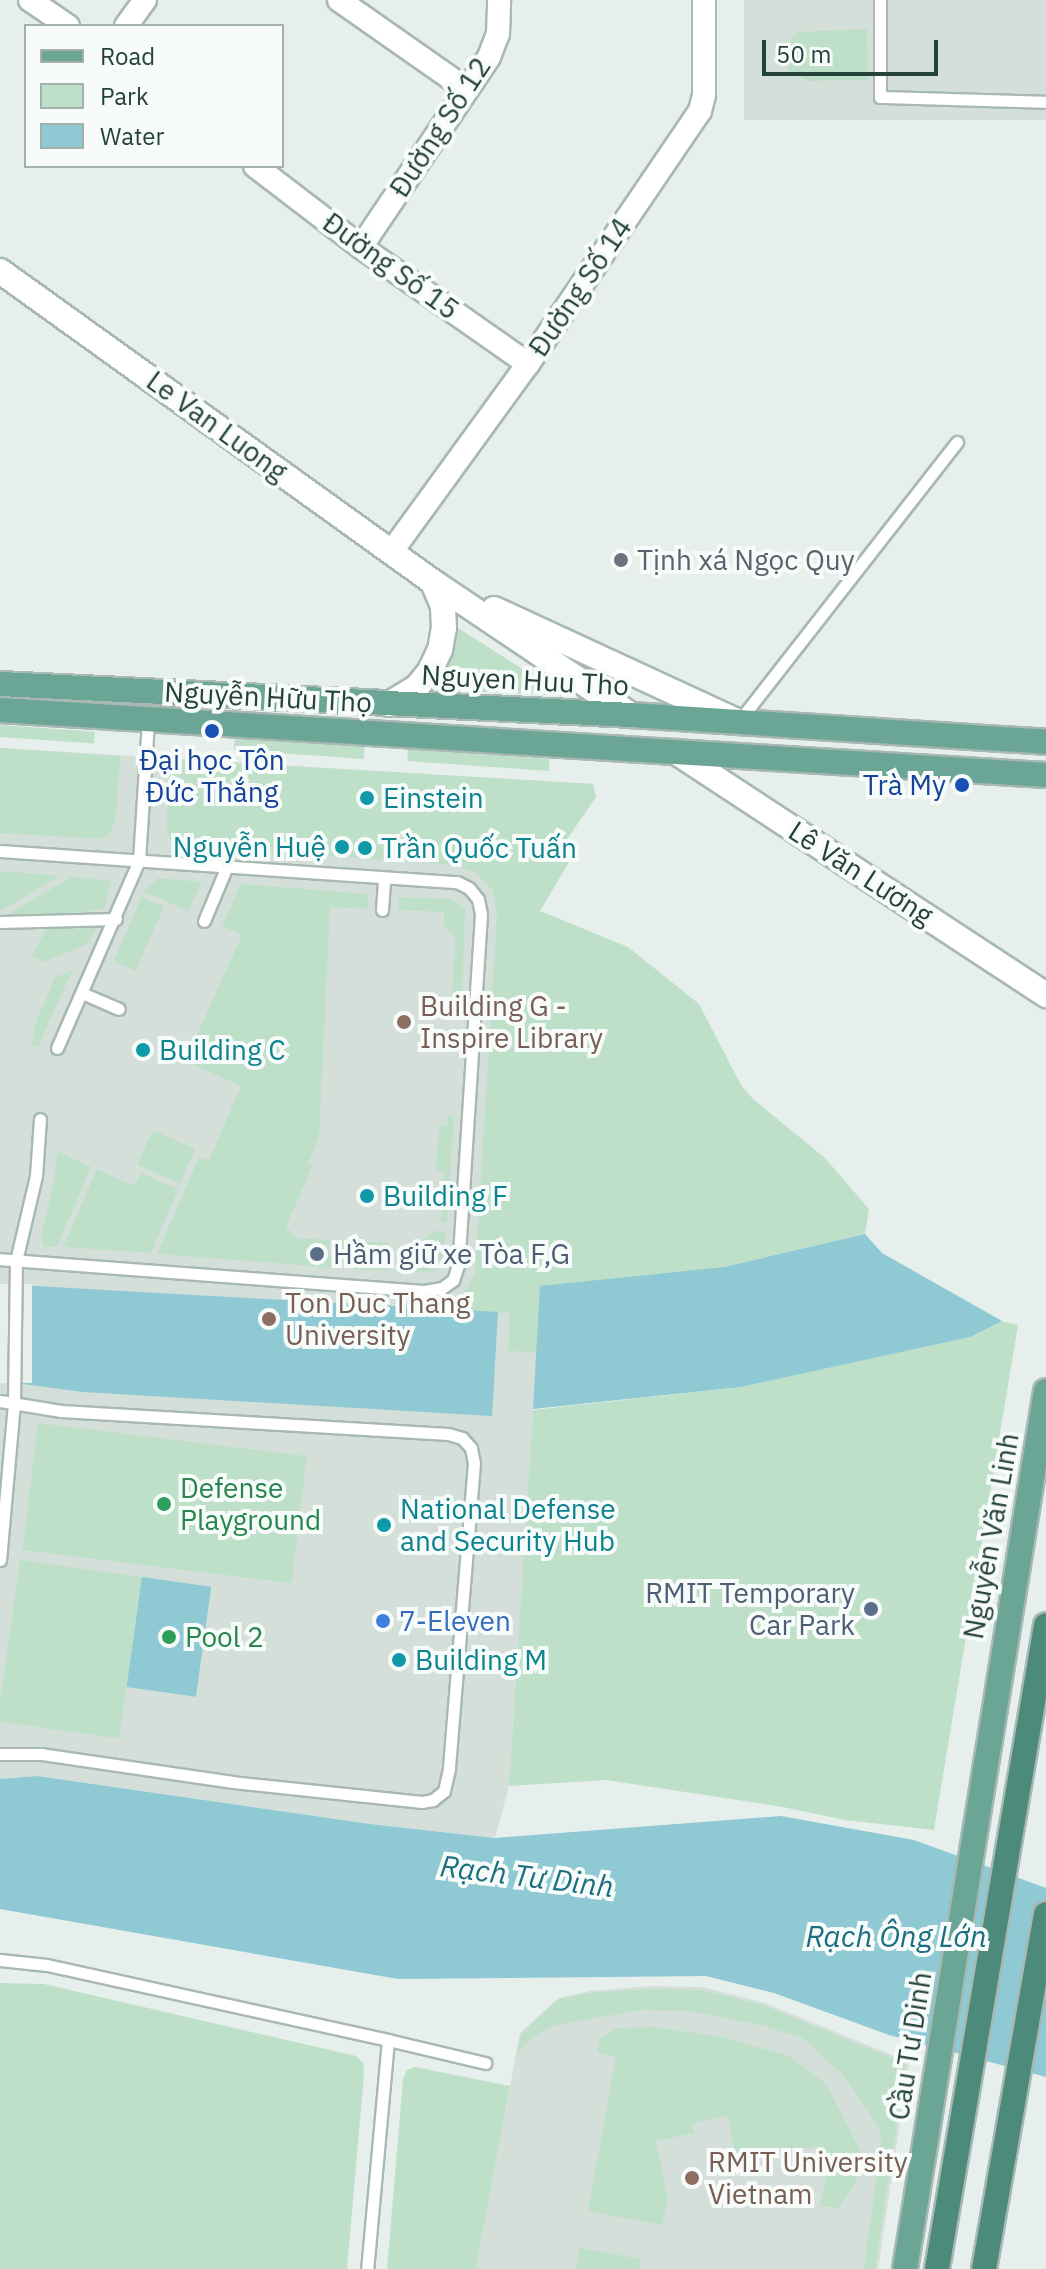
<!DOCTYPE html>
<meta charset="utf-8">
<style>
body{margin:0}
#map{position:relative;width:1046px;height:2269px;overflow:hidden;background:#e6efeb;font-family:"IBM Plex Sans",sans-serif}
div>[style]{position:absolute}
.built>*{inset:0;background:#d4dfda;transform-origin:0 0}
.green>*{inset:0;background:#bfe0c8;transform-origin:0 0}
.water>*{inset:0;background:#8ec9d4;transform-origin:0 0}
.pier>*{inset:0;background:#e6efeb;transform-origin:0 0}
.roads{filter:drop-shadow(2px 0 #a8b8b2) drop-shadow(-2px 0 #a8b8b2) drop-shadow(0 2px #a8b8b2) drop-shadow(0 -2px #a8b8b2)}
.service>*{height:11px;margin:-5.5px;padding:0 5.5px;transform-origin:5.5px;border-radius:5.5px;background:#fff}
.minor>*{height:22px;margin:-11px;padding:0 11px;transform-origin:11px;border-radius:11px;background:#fff}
.tertiary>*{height:24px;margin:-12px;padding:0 12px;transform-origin:12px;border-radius:12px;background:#fff}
.primary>*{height:24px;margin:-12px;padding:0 12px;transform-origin:12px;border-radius:12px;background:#6aa596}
.trunk>*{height:24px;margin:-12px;padding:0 12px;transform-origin:12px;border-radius:12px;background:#4c8a7c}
.dots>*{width:22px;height:22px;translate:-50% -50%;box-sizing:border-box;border:4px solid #f7fbf9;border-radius:50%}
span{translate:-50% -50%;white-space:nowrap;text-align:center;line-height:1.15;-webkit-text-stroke:8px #f7fbf9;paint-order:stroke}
.street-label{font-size:28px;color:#24423a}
.worship-label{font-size:28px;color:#5b616d}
.left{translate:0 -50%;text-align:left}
.transit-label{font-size:28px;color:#164399}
.right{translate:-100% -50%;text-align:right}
.culture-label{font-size:28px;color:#0d838f}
.education-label{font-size:28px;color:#785e54}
.service-label{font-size:28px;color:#4e5e75}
.leisure-label{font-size:28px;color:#27864d}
.shop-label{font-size:28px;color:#366cbe}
.water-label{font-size:30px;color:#1c6f80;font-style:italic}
.legend{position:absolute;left:24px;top:24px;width:260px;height:144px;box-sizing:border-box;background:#f7fbf9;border:2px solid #a3b1ad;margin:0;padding:10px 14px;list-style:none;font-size:24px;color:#24423a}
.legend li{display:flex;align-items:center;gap:16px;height:40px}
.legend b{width:40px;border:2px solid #a3b1ad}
.scale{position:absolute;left:762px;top:40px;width:176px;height:36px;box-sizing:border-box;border:4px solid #24423a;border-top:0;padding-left:10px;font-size:24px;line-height:28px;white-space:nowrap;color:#24423a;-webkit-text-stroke:6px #f7fbf9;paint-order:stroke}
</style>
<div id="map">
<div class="built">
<i style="left:744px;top:0;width:302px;height:120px"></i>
<i style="clip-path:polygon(0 748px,593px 784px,596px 797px,565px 842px,576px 850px,540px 911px,537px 1352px,509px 1786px,495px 1838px,370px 1824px,37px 1776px,0 1779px)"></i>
<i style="clip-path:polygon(650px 1986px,703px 1987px,765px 2003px,909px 2062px,878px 2269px,476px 2269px,520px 2033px,558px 1998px,590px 1991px)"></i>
</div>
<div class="green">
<i style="clip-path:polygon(867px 29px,868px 80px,809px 81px,789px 71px,787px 46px,797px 32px)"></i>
<i style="clip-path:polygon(458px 628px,565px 696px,430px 689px)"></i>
<i style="left:0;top:725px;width:95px;height:12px;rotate:4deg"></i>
<i style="left:235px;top:737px;width:130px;height:13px;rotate:4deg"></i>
<i style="clip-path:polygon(0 748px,120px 756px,116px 817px,109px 835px,101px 839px,0 833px)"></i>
<i style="left:408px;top:749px;width:142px;height:12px;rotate:4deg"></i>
<i style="clip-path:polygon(171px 759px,593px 784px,596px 797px,565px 842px,576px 850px,540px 911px,628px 947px,699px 1004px,741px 1085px,753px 1099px,825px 1158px,869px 1209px,865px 1234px,724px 1267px,537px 1352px,508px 1351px,510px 1313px,425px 1309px,452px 1304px,464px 1293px,475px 1274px,497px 914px,493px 891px,476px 873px,454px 865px,172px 844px,166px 831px)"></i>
<i style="clip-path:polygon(0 871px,60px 876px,0 911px)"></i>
<i style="clip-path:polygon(72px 877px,111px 881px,104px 909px,62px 915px,6px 915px)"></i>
<i style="clip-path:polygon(158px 878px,202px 882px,189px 911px,144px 892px)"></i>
<i style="clip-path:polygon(241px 884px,368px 894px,368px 909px,330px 907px,319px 1137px,308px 1163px,313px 1164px,286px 1227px,298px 1238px,330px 1240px,329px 1254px,339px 1268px,157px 1254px,199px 1157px,209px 1160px,241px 1086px,185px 1061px,242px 935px,222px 926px)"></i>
<i style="left:142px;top:897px;width:24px;height:70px;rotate:24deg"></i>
<i style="clip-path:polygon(399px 897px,452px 899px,465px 909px,462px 1000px,452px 1000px,455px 937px,444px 926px,444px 912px,398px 910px)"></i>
<i style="clip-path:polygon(96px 928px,88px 944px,44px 962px,32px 956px,46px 929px)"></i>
<i style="clip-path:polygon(72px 971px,38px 1047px,31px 1047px,36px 1022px,55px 977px)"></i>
<i style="clip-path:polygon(448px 1116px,454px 1117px,447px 1222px,441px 1222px,444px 1171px,436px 1170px,439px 1126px,447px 1126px)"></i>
<i style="left:153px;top:1130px;width:46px;height:38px;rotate:24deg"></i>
<i style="clip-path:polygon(57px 1151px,91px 1167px,57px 1247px,44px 1246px,41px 1238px,54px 1181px)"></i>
<i style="clip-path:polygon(97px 1169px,134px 1186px,141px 1173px,178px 1189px,151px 1253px,63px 1247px)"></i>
<i style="clip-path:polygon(433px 1231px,446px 1232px,441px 1262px,433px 1271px,412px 1272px,413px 1244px,419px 1244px)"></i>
<i style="clip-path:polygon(341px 1240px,389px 1243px,387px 1271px,353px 1269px,340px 1251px)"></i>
<i style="clip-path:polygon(1002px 1321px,1018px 1325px,934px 1830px,845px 1820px,783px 1807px,606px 1780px,509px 1786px,533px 1410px,741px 1387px,970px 1337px)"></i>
<i style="left:38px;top:1423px;width:271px;height:128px;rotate:7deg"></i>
<i style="left:20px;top:1560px;width:123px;height:163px;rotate:8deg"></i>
<i style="clip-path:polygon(0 1983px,44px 1984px,356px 2056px,363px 2063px,364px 2074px,347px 2269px,0 2269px)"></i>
<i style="clip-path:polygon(650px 1989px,703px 1990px,763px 2005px,906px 2064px,875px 2269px,864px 2269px,881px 2141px,879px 2127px,843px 2075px,804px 2039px,761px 2025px,688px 2011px,642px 2010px,555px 2025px,530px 2039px,517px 2055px,521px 2034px,559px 1999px,590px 1993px)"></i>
<i style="clip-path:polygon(655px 2027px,722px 2037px,789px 2056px,826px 2084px,860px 2150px,856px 2182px,839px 2208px,820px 2206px,827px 2171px,812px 2173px,817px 2146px,736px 2160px,728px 2116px,692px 2123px,694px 2133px,656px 2141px,668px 2199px,662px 2225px,588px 2211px,616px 2057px,597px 2052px,599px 2040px,616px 2028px)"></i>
<i style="clip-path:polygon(415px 2067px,510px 2086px,476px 2269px,387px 2269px,403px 2079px,407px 2070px)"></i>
<i style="clip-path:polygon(580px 2248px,641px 2259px,639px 2269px,576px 2269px)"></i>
</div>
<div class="water">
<i style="clip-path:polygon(865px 1234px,882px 1253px,1002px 1321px,970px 1337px,741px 1387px,533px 1409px,540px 1286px,724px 1267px)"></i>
<i style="clip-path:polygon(0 1284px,498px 1312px,492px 1416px,83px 1392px,0 1381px)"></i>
<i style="left:142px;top:1577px;width:70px;height:111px;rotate:8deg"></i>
<i style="clip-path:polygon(37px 1776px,370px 1824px,495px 1838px,781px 1816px,914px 1840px,1046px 1888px,1046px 2077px,889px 2035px,774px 1993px,706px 1976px,398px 1979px,0 1909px,0 1779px)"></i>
</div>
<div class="pier">
<i style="left:0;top:1284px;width:32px;height:99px"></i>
</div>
<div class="roads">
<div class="service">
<i style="left:880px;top:0;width:97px;rotate:90deg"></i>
<i style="left:880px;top:97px;width:166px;rotate:1.7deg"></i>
<i style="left:739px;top:721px;width:354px;rotate:-52deg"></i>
<i style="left:0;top:851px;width:458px;rotate:3.9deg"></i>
<i style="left:457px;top:882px;width:13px;rotate:27deg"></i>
<i style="left:469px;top:888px;width:14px;rotate:51deg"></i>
<i style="left:478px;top:899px;width:15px;rotate:79deg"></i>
<i style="left:481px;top:914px;width:352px;rotate:93.7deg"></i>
<i style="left:458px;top:1265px;width:16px;rotate:108deg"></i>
<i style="left:453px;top:1280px;width:14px;rotate:144deg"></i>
<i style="left:442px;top:1288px;width:18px;rotate:171deg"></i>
<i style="left:424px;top:1291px;width:425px;rotate:-175.7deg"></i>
<i style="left:382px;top:910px;width:32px;rotate:-86deg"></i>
<i style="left:204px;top:921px;width:60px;rotate:-67.3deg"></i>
<i style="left:0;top:922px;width:116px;rotate:-1.5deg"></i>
<i style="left:82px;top:993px;width:40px;rotate:23.4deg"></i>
<i style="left:57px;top:1048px;width:205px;rotate:-66.4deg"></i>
<i style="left:139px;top:860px;width:140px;rotate:-86.3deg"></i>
<i style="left:0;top:1401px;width:62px;rotate:9.3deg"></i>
<i style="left:61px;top:1411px;width:388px;rotate:3.4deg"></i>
<i style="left:448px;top:1434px;width:15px;rotate:16deg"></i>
<i style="left:462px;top:1438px;width:13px;rotate:48deg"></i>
<i style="left:471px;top:1448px;width:15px;rotate:79deg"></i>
<i style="left:474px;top:1463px;width:307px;rotate:94.7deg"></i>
<i style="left:449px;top:1769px;width:23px;rotate:103deg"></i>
<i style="left:444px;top:1791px;width:14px;rotate:141deg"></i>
<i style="left:433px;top:1800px;width:11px;rotate:170deg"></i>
<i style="left:422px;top:1802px;width:190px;rotate:-174deg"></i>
<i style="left:233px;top:1782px;width:193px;rotate:-171.7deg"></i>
<i style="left:42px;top:1754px;width:42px;rotate:180deg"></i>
<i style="left:0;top:1560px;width:158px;rotate:-84.9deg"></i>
<i style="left:14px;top:1403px;width:142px;rotate:-89.2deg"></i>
<i style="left:16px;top:1261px;width:87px;rotate:-76.8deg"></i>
<i style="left:36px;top:1176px;width:57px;rotate:-86deg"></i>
<i style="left:0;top:1960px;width:47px;rotate:6.1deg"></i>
<i style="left:47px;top:1965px;width:349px;rotate:12.4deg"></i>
<i style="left:388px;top:2040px;width:230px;rotate:95.2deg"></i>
<i style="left:388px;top:2040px;width:100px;rotate:13.3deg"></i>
</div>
<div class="minor">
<i style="left:30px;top:0;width:46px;rotate:34.4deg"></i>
<i style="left:339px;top:0;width:155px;rotate:35deg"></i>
<i style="left:126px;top:26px;width:32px;rotate:-54deg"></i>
<i style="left:255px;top:166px;width:133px;rotate:37.4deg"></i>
<i style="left:361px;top:247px;width:204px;rotate:35deg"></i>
<i style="left:361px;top:247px;width:229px;rotate:-56deg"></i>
<i style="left:489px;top:57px;width:25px;rotate:-69deg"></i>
<i style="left:498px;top:34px;width:34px;rotate:-88deg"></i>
<i style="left:392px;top:551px;width:231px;rotate:-54deg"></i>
<i style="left:528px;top:364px;width:306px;rotate:-55.8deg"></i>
<i style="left:700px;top:111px;width:16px;rotate:-76deg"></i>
<i style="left:704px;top:95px;width:95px;rotate:-90deg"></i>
</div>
<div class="tertiary">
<i style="left:0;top:271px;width:533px;rotate:35.69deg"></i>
<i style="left:433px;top:582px;width:239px;rotate:33.9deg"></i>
<i style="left:494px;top:609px;width:270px;rotate:24.8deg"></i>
<i style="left:389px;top:704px;width:33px;rotate:-31deg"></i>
<i style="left:417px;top:687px;width:21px;rotate:-51deg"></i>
<i style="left:430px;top:671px;width:23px;rotate:-65deg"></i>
<i style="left:440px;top:650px;width:22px;rotate:-80deg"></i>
<i style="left:444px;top:628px;width:22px;rotate:-93deg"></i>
<i style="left:443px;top:606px;width:26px;rotate:-113deg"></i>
<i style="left:676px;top:752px;width:443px;rotate:33.3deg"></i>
</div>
<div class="primary">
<i style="left:0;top:684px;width:632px;rotate:2.81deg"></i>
<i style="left:631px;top:715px;width:416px;rotate:3.7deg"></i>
<i style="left:0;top:710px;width:1048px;rotate:3.56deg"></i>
<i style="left:905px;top:2269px;width:889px;rotate:-80.88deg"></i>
</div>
<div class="trunk">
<i style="left:937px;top:2269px;width:653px;rotate:-80.39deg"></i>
<i style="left:984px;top:2269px;width:360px;rotate:-80.1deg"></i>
</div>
</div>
<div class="dots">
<i style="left:621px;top:560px;background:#6b7280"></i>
<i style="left:212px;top:731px;background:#1a4fb4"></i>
<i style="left:962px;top:785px;background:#1a4fb4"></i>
<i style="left:367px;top:798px;background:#0f9aa8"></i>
<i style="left:342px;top:847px;background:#0f9aa8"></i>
<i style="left:365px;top:848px;background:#0f9aa8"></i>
<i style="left:404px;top:1022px;background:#8d6e63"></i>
<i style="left:143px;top:1050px;background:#0f9aa8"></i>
<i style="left:367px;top:1196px;background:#0f9aa8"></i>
<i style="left:317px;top:1254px;background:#5c6f8a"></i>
<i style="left:269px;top:1319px;background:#8d6e63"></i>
<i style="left:164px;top:1504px;background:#2e9e5b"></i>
<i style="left:384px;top:1525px;background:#0f9aa8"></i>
<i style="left:871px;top:1609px;background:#5c6f8a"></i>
<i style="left:383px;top:1621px;background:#3f7fe0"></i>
<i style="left:169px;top:1637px;background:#2e9e5b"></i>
<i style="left:399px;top:1660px;background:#0f9aa8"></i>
<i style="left:692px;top:2178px;background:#8d6e63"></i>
</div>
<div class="street-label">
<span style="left:440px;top:127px;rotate:-57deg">Đường Số 12</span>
<span style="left:391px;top:266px;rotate:36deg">Đường Số 15</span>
<span style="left:580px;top:287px;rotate:-56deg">Đường Số 14</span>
<span style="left:217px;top:426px;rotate:36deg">Le Van Luong</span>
<span style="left:525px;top:680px;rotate:3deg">Nguyen Huu Tho</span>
<span style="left:268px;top:697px;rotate:3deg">Nguyễn Hữu Thọ</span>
<span style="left:861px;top:873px;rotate:33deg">Lê Văn Lương</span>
<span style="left:991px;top:1536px;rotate:-80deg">Nguyễn Văn Linh</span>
<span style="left:910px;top:2046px;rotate:-81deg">Cầu Tư Dinh</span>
</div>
<div class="worship-label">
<span class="left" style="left:637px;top:560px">Tịnh xá Ngọc Quy</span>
</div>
<div class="transit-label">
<span style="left:212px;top:776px">Đại học Tôn<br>Đức Thắng</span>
<span class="right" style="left:946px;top:785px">Trà My</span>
</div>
<div class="culture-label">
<span class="left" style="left:383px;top:798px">Einstein</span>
<span class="right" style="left:326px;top:847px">Nguyễn Huệ</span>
<span class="left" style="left:381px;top:848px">Trần Quốc Tuấn</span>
<span class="left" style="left:159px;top:1050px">Building C</span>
<span class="left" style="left:383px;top:1196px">Building F</span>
<span class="left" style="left:400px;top:1525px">National Defense<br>and Security Hub</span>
<span class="left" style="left:415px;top:1660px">Building M</span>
</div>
<div class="education-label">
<span class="left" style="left:420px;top:1022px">Building G -<br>Inspire Library</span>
<span class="left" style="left:285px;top:1319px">Ton Duc Thang<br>University</span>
<span class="left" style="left:708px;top:2178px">RMIT University<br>Vietnam</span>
</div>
<div class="service-label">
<span class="left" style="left:333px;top:1254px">Hầm giữ xe Tòa F,G</span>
<span class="right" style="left:855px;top:1609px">RMIT Temporary<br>Car Park</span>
</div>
<div class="leisure-label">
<span class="left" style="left:180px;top:1504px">Defense<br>Playground</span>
<span class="left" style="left:185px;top:1637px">Pool 2</span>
</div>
<div class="shop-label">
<span class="left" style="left:399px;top:1621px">7-Eleven</span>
</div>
<div class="water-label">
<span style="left:527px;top:1876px;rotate:7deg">Rạch Tư Dinh</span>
<span style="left:896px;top:1936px">Rạch Ông Lớn</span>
</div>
<ul class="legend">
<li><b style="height:10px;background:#6aa596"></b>Road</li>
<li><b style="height:22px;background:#bfe0c8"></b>Park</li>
<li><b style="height:22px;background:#8ec9d4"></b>Water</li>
</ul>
<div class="scale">50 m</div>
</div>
